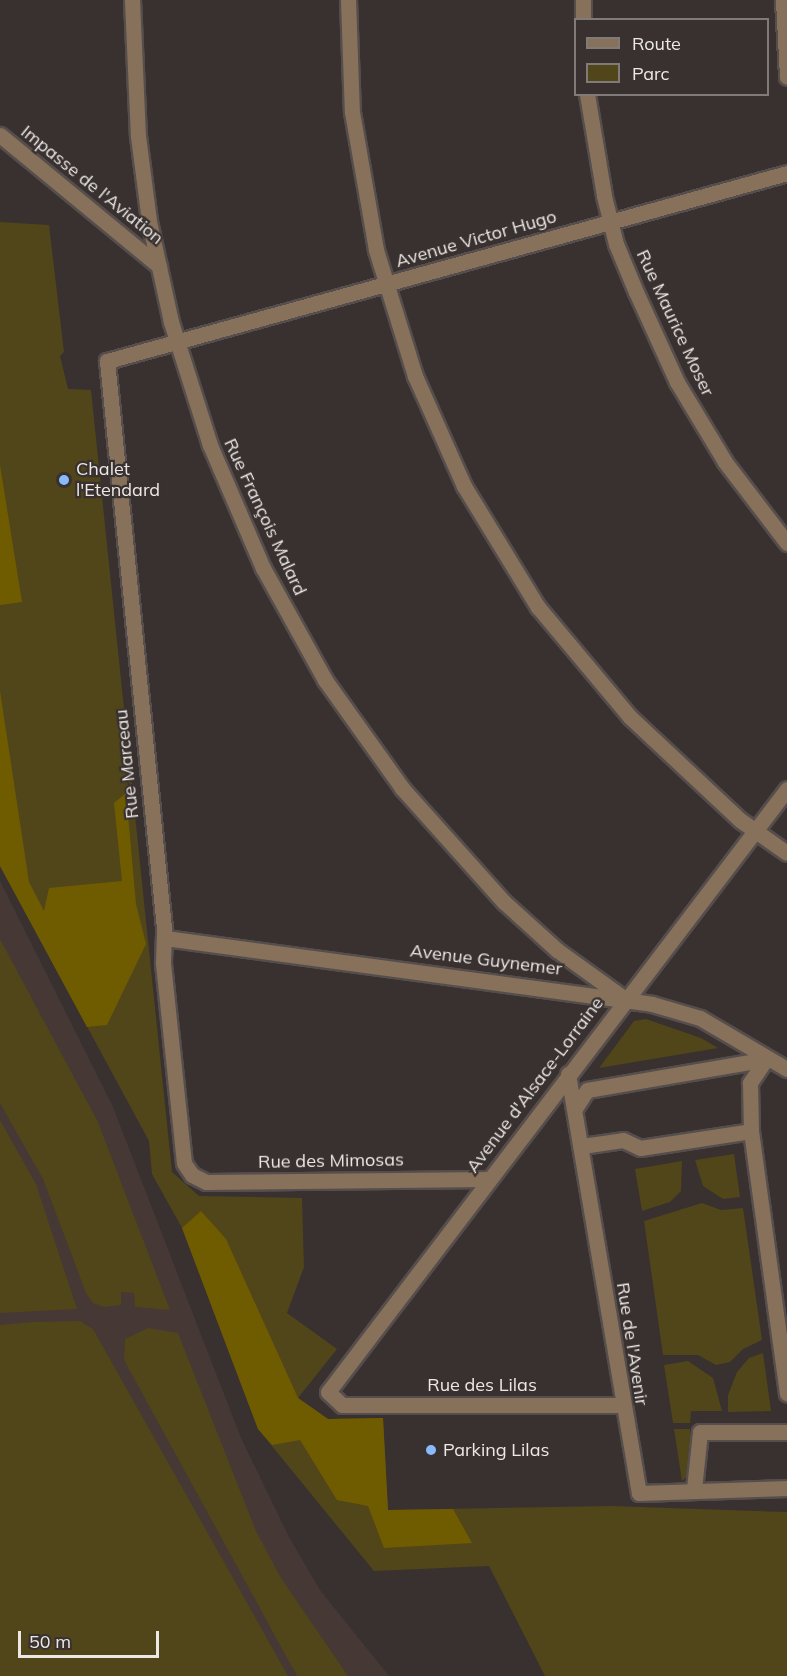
<!DOCTYPE html>
<meta charset="utf-8">
<style>
body{margin:0}
#map{position:relative;width:787px;height:1676px;overflow:hidden;background:#38312f;font-family:Mulish,sans-serif}
div>[style]{position:absolute}
.built>*{inset:0;background:#463834}
.green>*{inset:0;background:#51451a}
.forest>*{inset:0;background:#705c00}
.roads{filter:drop-shadow(2px 0 #554e4c) drop-shadow(-2px 0 #554e4c) drop-shadow(0 2px #554e4c) drop-shadow(0 -2px #554e4c)}
.minor>*{height:15px;margin:-7.5px;padding:0 7.5px;transform-origin:7.5px;border-radius:7.5px;background:#88715b}
.dots>*{width:16px;height:16px;translate:-50% -50%;box-sizing:border-box;border:3px solid #38312f;border-radius:50%}
span{translate:-50% -50%;white-space:nowrap;text-align:center;line-height:1.15;-webkit-text-stroke:4.5px #38312f;paint-order:stroke}
.street-label{font-size:18px;color:#ece8e6}
.poi-label{font-size:18px;color:#ece8e6}
.left{translate:0 -50%;text-align:left}
.legend{position:absolute;left:574px;top:18px;width:195px;height:78px;box-sizing:border-box;background:#38312f;border:2px solid #807a78;margin:0;padding:8px 10px;list-style:none;font-size:18px;color:#ece8e6}
.legend li{display:flex;align-items:center;gap:12px;height:30px}
.legend b{width:30px;border:2px solid #807a78}
.scale{position:absolute;left:18px;top:1631px;width:141px;height:27px;box-sizing:border-box;border:3px solid #ece8e6;border-top:0;padding-left:8px;font-size:18px;line-height:21px;white-space:nowrap;color:#ece8e6;-webkit-text-stroke:4px #38312f;paint-order:stroke}
</style>
<div id="map">
<div class="built">
<i style="clip-path:polygon(0 881px,113px 1107px,241px 1438px,289px 1537px,320px 1590px,389px 1676px,0 1676px)"></i>
</div>
<div class="green">
<i style="clip-path:polygon(0 222px,49px 225px,64px 352px,60px 356px,68px 389px,91px 390px,172px 1172px,199px 1196px,302px 1198px,304px 1267px,287px 1313px,337px 1349px,298px 1398px,328px 1419px,383px 1418px,388px 1510px,611px 1506px,787px 1512px,787px 1676px,545px 1676px,489px 1566px,374px 1571px,258px 1429px,182px 1228px,152px 1174px,149px 1141px,0 866px)"></i>
<i style="clip-path:polygon(0 939px,98px 1122px,170px 1310px,135px 1307px,134px 1293px,121px 1292px,121px 1305px,104px 1307px,93px 1303px,86px 1293px,43px 1179px,0 1103px)"></i>
<i style="clip-path:polygon(646px 1019px,701px 1038px,718px 1048px,599px 1068px,634px 1021px)"></i>
<i style="clip-path:polygon(0 1120px,36px 1184px,77px 1309px,0 1313px)"></i>
<i style="clip-path:polygon(734px 1154px,740px 1197px,723px 1199px,703px 1186px,695px 1160px)"></i>
<i style="clip-path:polygon(682px 1161px,681px 1191px,670px 1202px,642px 1211px,635px 1169px)"></i>
<i style="clip-path:polygon(702px 1203px,721px 1210px,743px 1208px,762px 1340px,743px 1349px,730px 1362px,716px 1365px,698px 1355px,663px 1355px,644px 1221px)"></i>
<i style="clip-path:polygon(32px 1322px,80px 1321px,93px 1329px,288px 1676px,0 1676px,0 1325px)"></i>
<i style="clip-path:polygon(148px 1328px,178px 1333px,256px 1531px,281px 1578px,348px 1676px,297px 1676px,124px 1360px,125px 1339px)"></i>
<i style="clip-path:polygon(763px 1353px,771px 1411px,728px 1412px,728px 1395px,737px 1372px,749px 1358px)"></i>
<i style="clip-path:polygon(688px 1361px,713px 1378px,722px 1411px,691px 1411px,690px 1423px,673px 1423px,664px 1365px)"></i>
<i style="clip-path:polygon(674px 1429px,690px 1429px,692px 1464px,690px 1474px,682px 1481px)"></i>
</div>
<div class="forest">
<i style="clip-path:polygon(0 465px,22px 602px,0 605px)"></i>
<i style="clip-path:polygon(0 691px,29px 882px,44px 911px,49px 888px,122px 881px,114px 803px,126px 793px,136px 904px,146px 944px,107px 1025px,87px 1027px,0 866px)"></i>
<i style="clip-path:polygon(201px 1211px,226px 1239px,298px 1398px,328px 1419px,383px 1418px,388px 1510px,453px 1509px,472px 1543px,384px 1548px,368px 1506px,337px 1500px,300px 1440px,272px 1445px,258px 1429px,182px 1228px)"></i>
</div>
<div class="roads">
<div class="minor">
<i style="left:132px;top:0;width:136px;rotate:87.5deg"></i>
<i style="left:138px;top:136px;width:86px;rotate:82.6deg"></i>
<i style="left:149px;top:221px;width:103px;rotate:77.7deg"></i>
<i style="left:171px;top:322px;width:129px;rotate:72.4deg"></i>
<i style="left:210px;top:445px;width:134px;rotate:66.7deg"></i>
<i style="left:263px;top:568px;width:128px;rotate:61deg"></i>
<i style="left:325px;top:680px;width:133px;rotate:54.5deg"></i>
<i style="left:402px;top:788px;width:153px;rotate:48.2deg"></i>
<i style="left:504px;top:902px;width:72px;rotate:42.2deg"></i>
<i style="left:557px;top:950px;width:84px;rotate:35.8deg"></i>
<i style="left:348px;top:0;width:112px;rotate:88deg"></i>
<i style="left:352px;top:112px;width:140px;rotate:80.1deg"></i>
<i style="left:376px;top:250px;width:132px;rotate:72.8deg"></i>
<i style="left:415px;top:376px;width:120px;rotate:66deg"></i>
<i style="left:464px;top:486px;width:142px;rotate:58.6deg"></i>
<i style="left:538px;top:607px;width:143px;rotate:50.1deg"></i>
<i style="left:630px;top:717px;width:151px;rotate:43.1deg"></i>
<i style="left:740px;top:820px;width:57px;rotate:35.1deg"></i>
<i style="left:583px;top:0;width:20px;rotate:90deg"></i>
<i style="left:783px;top:0;width:77px;rotate:87deg"></i>
<i style="left:587px;top:94px;width:103px;rotate:80.5deg"></i>
<i style="left:604px;top:196px;width:49px;rotate:76deg"></i>
<i style="left:616px;top:244px;width:52px;rotate:67.4deg"></i>
<i style="left:636px;top:292px;width:99px;rotate:65.5deg"></i>
<i style="left:677px;top:382px;width:93px;rotate:59deg"></i>
<i style="left:725px;top:462px;width:102px;rotate:52.6deg"></i>
<i style="left:0;top:135px;width:206px;rotate:39.5deg"></i>
<i style="left:165px;top:938px;width:491px;rotate:7.7deg"></i>
<i style="left:652px;top:1004px;width:50px;rotate:16.3deg"></i>
<i style="left:700px;top:1018px;width:101px;rotate:30.4deg"></i>
<i style="left:766px;top:1059px;width:29px;rotate:124deg"></i>
<i style="left:750px;top:1083px;width:48px;rotate:88.8deg"></i>
<i style="left:751px;top:1131px;width:265px;rotate:82.2deg"></i>
<i style="left:568px;top:1074px;width:425px;rotate:80.4deg"></i>
<i style="left:639px;top:1493px;width:148px;rotate:-1.9deg"></i>
<i style="left:576px;top:1107px;width:20px;rotate:-57deg"></i>
<i style="left:587px;top:1090px;width:182px;rotate:-9.8deg"></i>
<i style="left:582px;top:1146px;width:41px;rotate:-8.3deg"></i>
<i style="left:623px;top:1140px;width:19px;rotate:25deg"></i>
<i style="left:640px;top:1148px;width:112px;rotate:-8.7deg"></i>
<i style="left:488px;top:1179px;width:282px;rotate:179.4deg"></i>
<i style="left:206px;top:1182px;width:16px;rotate:-153deg"></i>
<i style="left:192px;top:1175px;width:14px;rotate:-124deg"></i>
<i style="left:184px;top:1163px;width:202px;rotate:-96deg"></i>
<i style="left:163px;top:962px;width:34px;rotate:-88deg"></i>
<i style="left:164px;top:928px;width:570px;rotate:-95.74deg"></i>
<i style="left:107px;top:361px;width:706px;rotate:-15.45deg"></i>
<i style="left:622px;top:1405px;width:280px;rotate:180deg"></i>
<i style="left:342px;top:1405px;width:19px;rotate:-137deg"></i>
<i style="left:328px;top:1392px;width:758px;rotate:-52.72deg"></i>
<i style="left:694px;top:1489px;width:57px;rotate:-84deg"></i>
<i style="left:700px;top:1432px;width:87px"></i>
</div>
</div>
<div class="dots">
<i style="left:64px;top:480px;background:#8abafc"></i>
<i style="left:431px;top:1450px;background:#8abafc"></i>
</div>
<div class="street-label">
<span style="left:92px;top:185px;rotate:39deg">Impasse de l'Aviation</span>
<span style="left:476px;top:239px;rotate:-16deg">Avenue Victor Hugo</span>
<span style="left:675px;top:323px;rotate:65deg">Rue Maurice Moser</span>
<span style="left:265px;top:517px;rotate:65deg">Rue François Malard</span>
<span style="left:127px;top:764px;rotate:-96deg">Rue Marceau</span>
<span style="left:486px;top:960px;rotate:7deg">Avenue Guynemer</span>
<span style="left:535px;top:1085px;rotate:-53deg">Avenue d'Alsace-Lorraine</span>
<span style="left:331px;top:1161px;rotate:-1deg">Rue des Mimosas</span>
<span style="left:632px;top:1344px;rotate:81deg">Rue de l'Avenir</span>
<span style="left:482px;top:1385px">Rue des Lilas</span>
</div>
<div class="poi-label">
<span class="left" style="left:76px;top:480px">Chalet<br>l'Etendard</span>
<span class="left" style="left:443px;top:1450px">Parking Lilas</span>
</div>
<ul class="legend">
<li><b style="height:8px;background:#88715b"></b>Route</li>
<li><b style="height:16px;background:#51451a"></b>Parc</li>
</ul>
<div class="scale">50 m</div>
</div>
